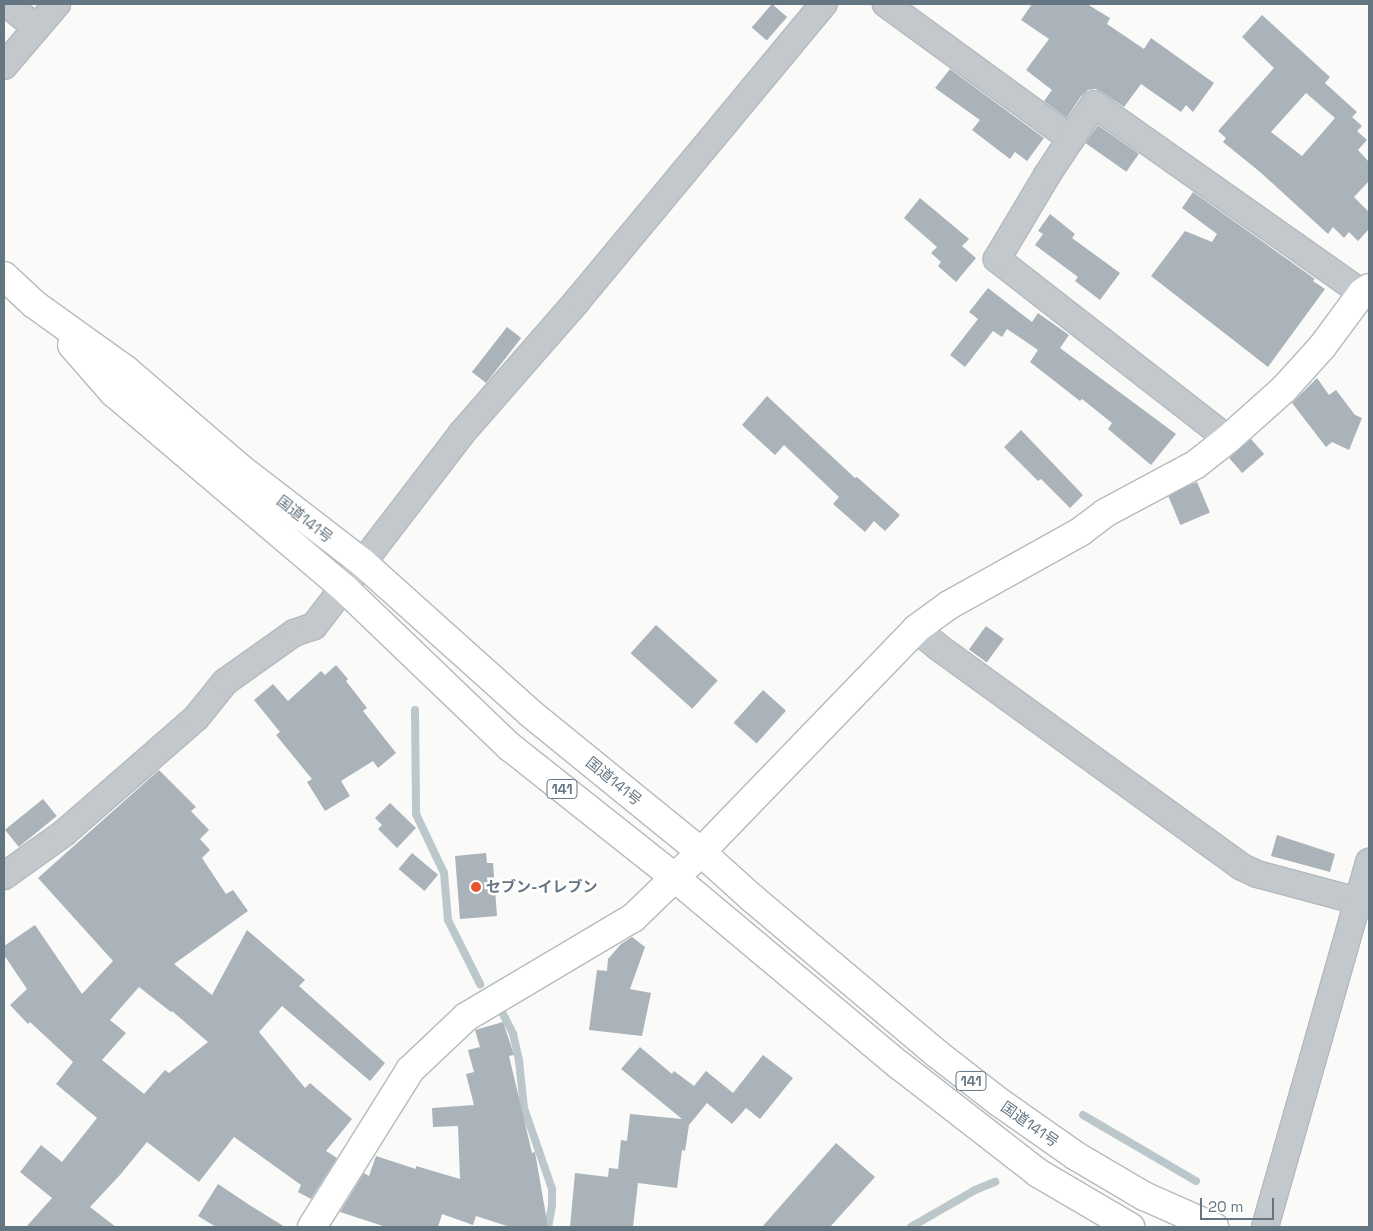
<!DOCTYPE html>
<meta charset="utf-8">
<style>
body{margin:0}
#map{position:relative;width:1373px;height:1231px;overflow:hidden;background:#fafaf8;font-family:"Space Grotesk","Noto Sans JP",sans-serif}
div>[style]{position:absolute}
.stream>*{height:8px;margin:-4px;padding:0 4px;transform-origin:4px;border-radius:4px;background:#bbc7cb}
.building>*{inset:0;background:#aab3b9;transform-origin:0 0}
.roads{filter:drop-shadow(1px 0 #b5babe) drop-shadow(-1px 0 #b5babe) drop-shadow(0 1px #b5babe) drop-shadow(0 -1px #b5babe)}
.minor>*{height:26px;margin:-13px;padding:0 13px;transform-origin:13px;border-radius:13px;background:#c3c8cc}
.major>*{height:28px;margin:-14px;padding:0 14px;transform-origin:14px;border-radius:14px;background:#fff}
.highway>*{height:28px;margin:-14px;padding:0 14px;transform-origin:14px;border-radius:14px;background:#fff}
.dots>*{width:14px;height:14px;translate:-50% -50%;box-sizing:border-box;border:2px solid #fff;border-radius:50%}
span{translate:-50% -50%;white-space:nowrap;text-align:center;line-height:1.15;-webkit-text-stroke:5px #fff;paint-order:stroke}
.shield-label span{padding:1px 4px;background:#fff;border:1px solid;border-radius:4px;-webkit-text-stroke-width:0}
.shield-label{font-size:14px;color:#657683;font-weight:700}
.street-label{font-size:15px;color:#657683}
.poi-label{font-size:15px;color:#657683;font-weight:700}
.left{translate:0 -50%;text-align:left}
.frame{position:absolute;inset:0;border:5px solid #657683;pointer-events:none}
.scale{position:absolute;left:1200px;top:1198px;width:74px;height:22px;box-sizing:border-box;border:2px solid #657683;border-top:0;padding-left:6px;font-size:15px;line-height:18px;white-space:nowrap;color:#657683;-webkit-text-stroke:4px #fff;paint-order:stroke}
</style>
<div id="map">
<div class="stream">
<i style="left:415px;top:710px;width:104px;rotate:89.4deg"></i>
<i style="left:416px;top:814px;width:65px;rotate:64.6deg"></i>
<i style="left:444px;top:873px;width:47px;rotate:85.1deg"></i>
<i style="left:448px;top:920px;width:72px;rotate:63.4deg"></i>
<i style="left:501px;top:1010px;width:27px;rotate:63deg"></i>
<i style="left:513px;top:1034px;width:28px;rotate:77deg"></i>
<i style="left:519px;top:1061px;width:47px;rotate:83.9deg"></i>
<i style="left:524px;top:1108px;width:86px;rotate:70.9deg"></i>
<i style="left:552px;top:1189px;width:16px;rotate:90deg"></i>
<i style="left:552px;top:1205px;width:22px;rotate:100deg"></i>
<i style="left:1083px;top:1115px;width:131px;rotate:30.3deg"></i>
<i style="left:911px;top:1227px;width:74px;rotate:-30deg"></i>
<i style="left:975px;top:1190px;width:22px;rotate:-22deg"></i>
</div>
<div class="building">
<i style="left:772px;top:4px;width:20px;height:31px;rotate:41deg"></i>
<i style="clip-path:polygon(1032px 4px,1087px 4px,1110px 18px,1107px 24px,1144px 49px,1151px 38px,1214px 83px,1193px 112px,1186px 105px,1181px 112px,1141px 84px,1124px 107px,1102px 92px,1096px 89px,1088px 90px,1081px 96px,1067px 118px,1044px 101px,1052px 90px,1026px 70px,1049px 39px,1021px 20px)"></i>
<i style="clip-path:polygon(evenodd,1262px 15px,1330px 77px,1325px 83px,1357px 112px,1352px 117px,1362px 126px,1357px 131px,1367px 140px,1358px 150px,1369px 162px,1369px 181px,1354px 197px,1369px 212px,1369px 229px,1358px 241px,1349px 232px,1344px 238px,1333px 227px,1328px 234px,1260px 172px,1223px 142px,1226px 138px,1218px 131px,1274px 68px,1242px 37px,1262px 15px,1306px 93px,1335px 118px,1302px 156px,1271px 132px,1306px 93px)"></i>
<i style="clip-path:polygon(950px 69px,1044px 138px,1027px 161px,1015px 152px,1010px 159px,972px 130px,980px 120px,935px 88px)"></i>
<i style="left:1098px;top:125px;width:50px;height:22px;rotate:35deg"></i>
<i style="clip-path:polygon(1193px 192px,1315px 279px,1313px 281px,1325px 289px,1268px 367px,1151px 276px,1185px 231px,1212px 242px,1217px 234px,1182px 208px)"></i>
<i style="clip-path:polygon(920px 198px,969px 239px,962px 246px,976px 258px,956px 282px,938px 266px,941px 262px,931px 253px,937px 247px,904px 218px)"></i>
<i style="clip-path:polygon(1050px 214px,1075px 234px,1072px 238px,1120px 273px,1100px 300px,1075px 281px,1078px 277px,1035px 245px,1043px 234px,1038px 231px)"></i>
<i style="clip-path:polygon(988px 288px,1032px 322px,1038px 313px,1069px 335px,1060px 348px,1176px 434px,1151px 465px,1108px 429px,1112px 423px,1082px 399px,1080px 401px,1030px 362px,1038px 350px,1007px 329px,1002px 337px,993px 331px,965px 367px,950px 355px,978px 319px,969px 312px)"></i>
<i style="left:507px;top:327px;width:18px;height:57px;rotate:38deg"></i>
<i style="clip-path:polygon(1317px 378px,1329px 395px,1336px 390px,1355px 415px,1362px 418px,1349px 450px,1332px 442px,1326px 447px,1292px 403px)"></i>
<i style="clip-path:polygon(767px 396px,855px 478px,857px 477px,900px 515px,885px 531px,874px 521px,865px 532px,833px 504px,839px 497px,784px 445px,775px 455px,742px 425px)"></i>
<i style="clip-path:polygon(1021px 430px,1083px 495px,1070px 508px,1041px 479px,1038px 481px,1004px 447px)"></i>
<i style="left:1251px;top:439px;width:20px;height:29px;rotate:49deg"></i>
<i style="left:1197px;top:482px;width:33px;height:32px;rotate:67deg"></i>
<i style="left:656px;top:625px;width:83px;height:38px;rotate:42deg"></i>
<i style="left:986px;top:626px;width:22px;height:29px;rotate:36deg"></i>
<i style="clip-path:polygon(336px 665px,348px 679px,346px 681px,367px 708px,363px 711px,396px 753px,378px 768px,373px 761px,341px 781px,350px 796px,325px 811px,307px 782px,312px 779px,276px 735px,280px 732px,254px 700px,273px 684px,288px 701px,321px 671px,325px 675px)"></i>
<i style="left:763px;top:690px;width:31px;height:44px;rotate:42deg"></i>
<i style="clip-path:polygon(evenodd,159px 770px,196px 807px,191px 811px,209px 830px,200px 839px,210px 850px,202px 858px,226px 894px,233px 890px,248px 911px,174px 964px,212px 995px,247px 930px,305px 980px,299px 986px,385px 1063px,370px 1081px,282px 1006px,259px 1032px,305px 1088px,310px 1083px,352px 1119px,326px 1151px,337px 1158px,311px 1199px,298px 1192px,301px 1185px,234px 1137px,199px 1182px,147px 1142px,120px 1175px,90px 1207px,116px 1227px,26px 1227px,52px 1198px,20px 1172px,41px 1145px,62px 1162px,97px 1118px,56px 1084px,73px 1062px,30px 1022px,28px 1024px,10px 1005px,27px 989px,4px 955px,4px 946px,35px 925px,82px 994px,113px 961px,38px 878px,159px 770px,139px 987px,171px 1012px,172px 1011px,208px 1042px,169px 1073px,165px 1070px,144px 1094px,102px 1060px,126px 1033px,110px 1020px,139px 987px)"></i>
<i style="left:43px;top:799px;width:22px;height:49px;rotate:51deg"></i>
<i style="clip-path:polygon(390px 803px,416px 828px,397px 848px,378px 829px,382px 825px,375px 818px)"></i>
<i style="clip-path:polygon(1277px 835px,1335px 854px,1330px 872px,1271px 856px)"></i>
<i style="left:412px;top:853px;width:34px;height:21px;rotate:40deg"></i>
<i style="clip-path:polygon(486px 853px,487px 863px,493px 863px,497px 916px,460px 919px,455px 856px)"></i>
<i style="clip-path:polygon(632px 937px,645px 947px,630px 989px,651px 993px,642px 1036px,589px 1030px,597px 970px,607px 971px,608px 959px,621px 944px)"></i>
<i style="clip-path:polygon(503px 1022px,514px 1055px,509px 1056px,532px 1153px,535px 1152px,548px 1227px,510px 1227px,476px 1216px,473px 1225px,442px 1214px,438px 1227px,386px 1227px,340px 1212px,338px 1215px,364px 1173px,369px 1176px,376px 1156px,416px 1169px,416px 1166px,460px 1179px,458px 1126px,433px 1127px,432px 1108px,474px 1105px,466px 1074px,474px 1072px,468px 1050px,480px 1047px,475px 1030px)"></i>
<i style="clip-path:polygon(640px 1047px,672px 1074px,674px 1071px,694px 1086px,706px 1071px,733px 1093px,763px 1055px,793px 1078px,760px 1119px,746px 1108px,732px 1124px,707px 1103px,689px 1125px,685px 1151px,682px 1150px,677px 1188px,638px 1183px,633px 1227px,570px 1227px,575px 1173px,608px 1177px,609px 1168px,618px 1169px,621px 1140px,627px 1141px,630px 1114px,682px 1119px,621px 1069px)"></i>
<i style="clip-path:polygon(836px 1143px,875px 1177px,830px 1227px,762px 1227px)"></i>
<i style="clip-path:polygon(218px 1184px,251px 1206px,285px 1227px,216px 1227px,198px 1216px)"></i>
</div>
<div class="roads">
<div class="minor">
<i style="left:7px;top:4px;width:38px;rotate:39deg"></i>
<i style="left:886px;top:4px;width:229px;rotate:36.1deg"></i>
<i style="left:4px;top:66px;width:82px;rotate:-49.5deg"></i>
<i style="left:1228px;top:439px;width:293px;rotate:-142.1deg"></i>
<i style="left:997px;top:259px;width:98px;rotate:-59.2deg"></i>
<i style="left:1047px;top:175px;width:85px;rotate:-56.5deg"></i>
<i style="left:1094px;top:104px;width:328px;rotate:35.2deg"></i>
<i style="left:916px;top:629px;width:28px;rotate:39deg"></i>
<i style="left:938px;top:647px;width:375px;rotate:35.9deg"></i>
<i style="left:1242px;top:867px;width:17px;rotate:25deg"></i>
<i style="left:1257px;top:874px;width:116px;rotate:15deg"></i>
<i style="left:4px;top:876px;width:74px;rotate:-35.6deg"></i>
<i style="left:64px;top:833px;width:175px;rotate:-41.1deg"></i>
<i style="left:196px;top:718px;width:46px;rotate:-51.1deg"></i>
<i style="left:225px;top:682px;width:85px;rotate:-35.4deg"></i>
<i style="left:294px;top:633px;width:21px;rotate:-19deg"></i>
<i style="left:314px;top:626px;width:243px;rotate:-52.5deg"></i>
<i style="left:462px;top:433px;width:175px;rotate:-48.9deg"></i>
<i style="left:577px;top:301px;width:386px;rotate:-50.3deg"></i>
<i style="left:1265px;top:1227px;width:380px;rotate:-74.1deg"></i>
</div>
<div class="major">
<i style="left:312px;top:1227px;width:185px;rotate:-58deg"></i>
<i style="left:410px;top:1070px;width:77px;rotate:-43.4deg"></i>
<i style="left:466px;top:1017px;width:194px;rotate:-30.7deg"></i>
<i style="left:633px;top:918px;width:95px;rotate:-44.1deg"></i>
<i style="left:701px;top:852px;width:310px;rotate:-46deg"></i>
<i style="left:916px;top:629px;width:41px;rotate:-36deg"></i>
<i style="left:949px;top:605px;width:150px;rotate:-29.1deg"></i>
<i style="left:1080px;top:532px;width:31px;rotate:-37deg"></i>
<i style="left:1105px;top:513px;width:102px;rotate:-28.1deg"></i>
<i style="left:1195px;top:465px;width:42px;rotate:-38.2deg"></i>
<i style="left:1228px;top:439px;width:75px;rotate:-41.8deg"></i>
<i style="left:1284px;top:389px;width:57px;rotate:-47.9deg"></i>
<i style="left:1322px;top:347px;width:67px;rotate:-53.5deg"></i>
<i style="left:1362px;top:293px;width:9px;rotate:-36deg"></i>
</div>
<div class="highway">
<i style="left:4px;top:276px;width:41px;rotate:43deg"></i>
<i style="left:34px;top:304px;width:113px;rotate:35.7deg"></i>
<i style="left:126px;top:370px;width:152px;rotate:40.7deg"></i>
<i style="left:241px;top:469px;width:154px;rotate:37.6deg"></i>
<i style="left:363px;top:563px;width:224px;rotate:41.9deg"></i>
<i style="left:530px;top:713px;width:220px;rotate:39.1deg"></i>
<i style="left:701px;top:852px;width:69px;rotate:42deg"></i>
<i style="left:752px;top:898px;width:241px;rotate:40.1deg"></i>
<i style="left:936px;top:1053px;width:80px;rotate:37.9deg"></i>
<i style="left:999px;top:1102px;width:94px;rotate:35deg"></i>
<i style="left:1076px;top:1156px;width:79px;rotate:30.5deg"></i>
<i style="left:1144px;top:1196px;width:77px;rotate:23.9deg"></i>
<i style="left:72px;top:345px;width:64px;rotate:48.8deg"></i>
<i style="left:114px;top:393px;width:302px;rotate:40.3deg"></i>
<i style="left:344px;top:588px;width:230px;rotate:43.8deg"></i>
<i style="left:510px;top:747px;width:209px;rotate:38.4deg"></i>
<i style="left:674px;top:877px;width:293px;rotate:39.9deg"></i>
<i style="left:899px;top:1065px;width:176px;rotate:37.8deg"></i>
<i style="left:1038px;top:1173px;width:107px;rotate:30.4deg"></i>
</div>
</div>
<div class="dots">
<i style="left:476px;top:887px;background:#e4572e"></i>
</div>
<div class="shield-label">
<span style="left:562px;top:789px">141</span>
<span style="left:971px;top:1081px">141</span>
</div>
<div class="street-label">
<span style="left:305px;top:519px;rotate:38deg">国道141号</span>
<span style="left:614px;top:781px;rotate:39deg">国道141号</span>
<span style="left:1030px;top:1124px;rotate:35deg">国道141号</span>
</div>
<div class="poi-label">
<span class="left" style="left:486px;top:887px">セブン-イレブン</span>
</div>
<div class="frame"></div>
<div class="scale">20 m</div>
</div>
